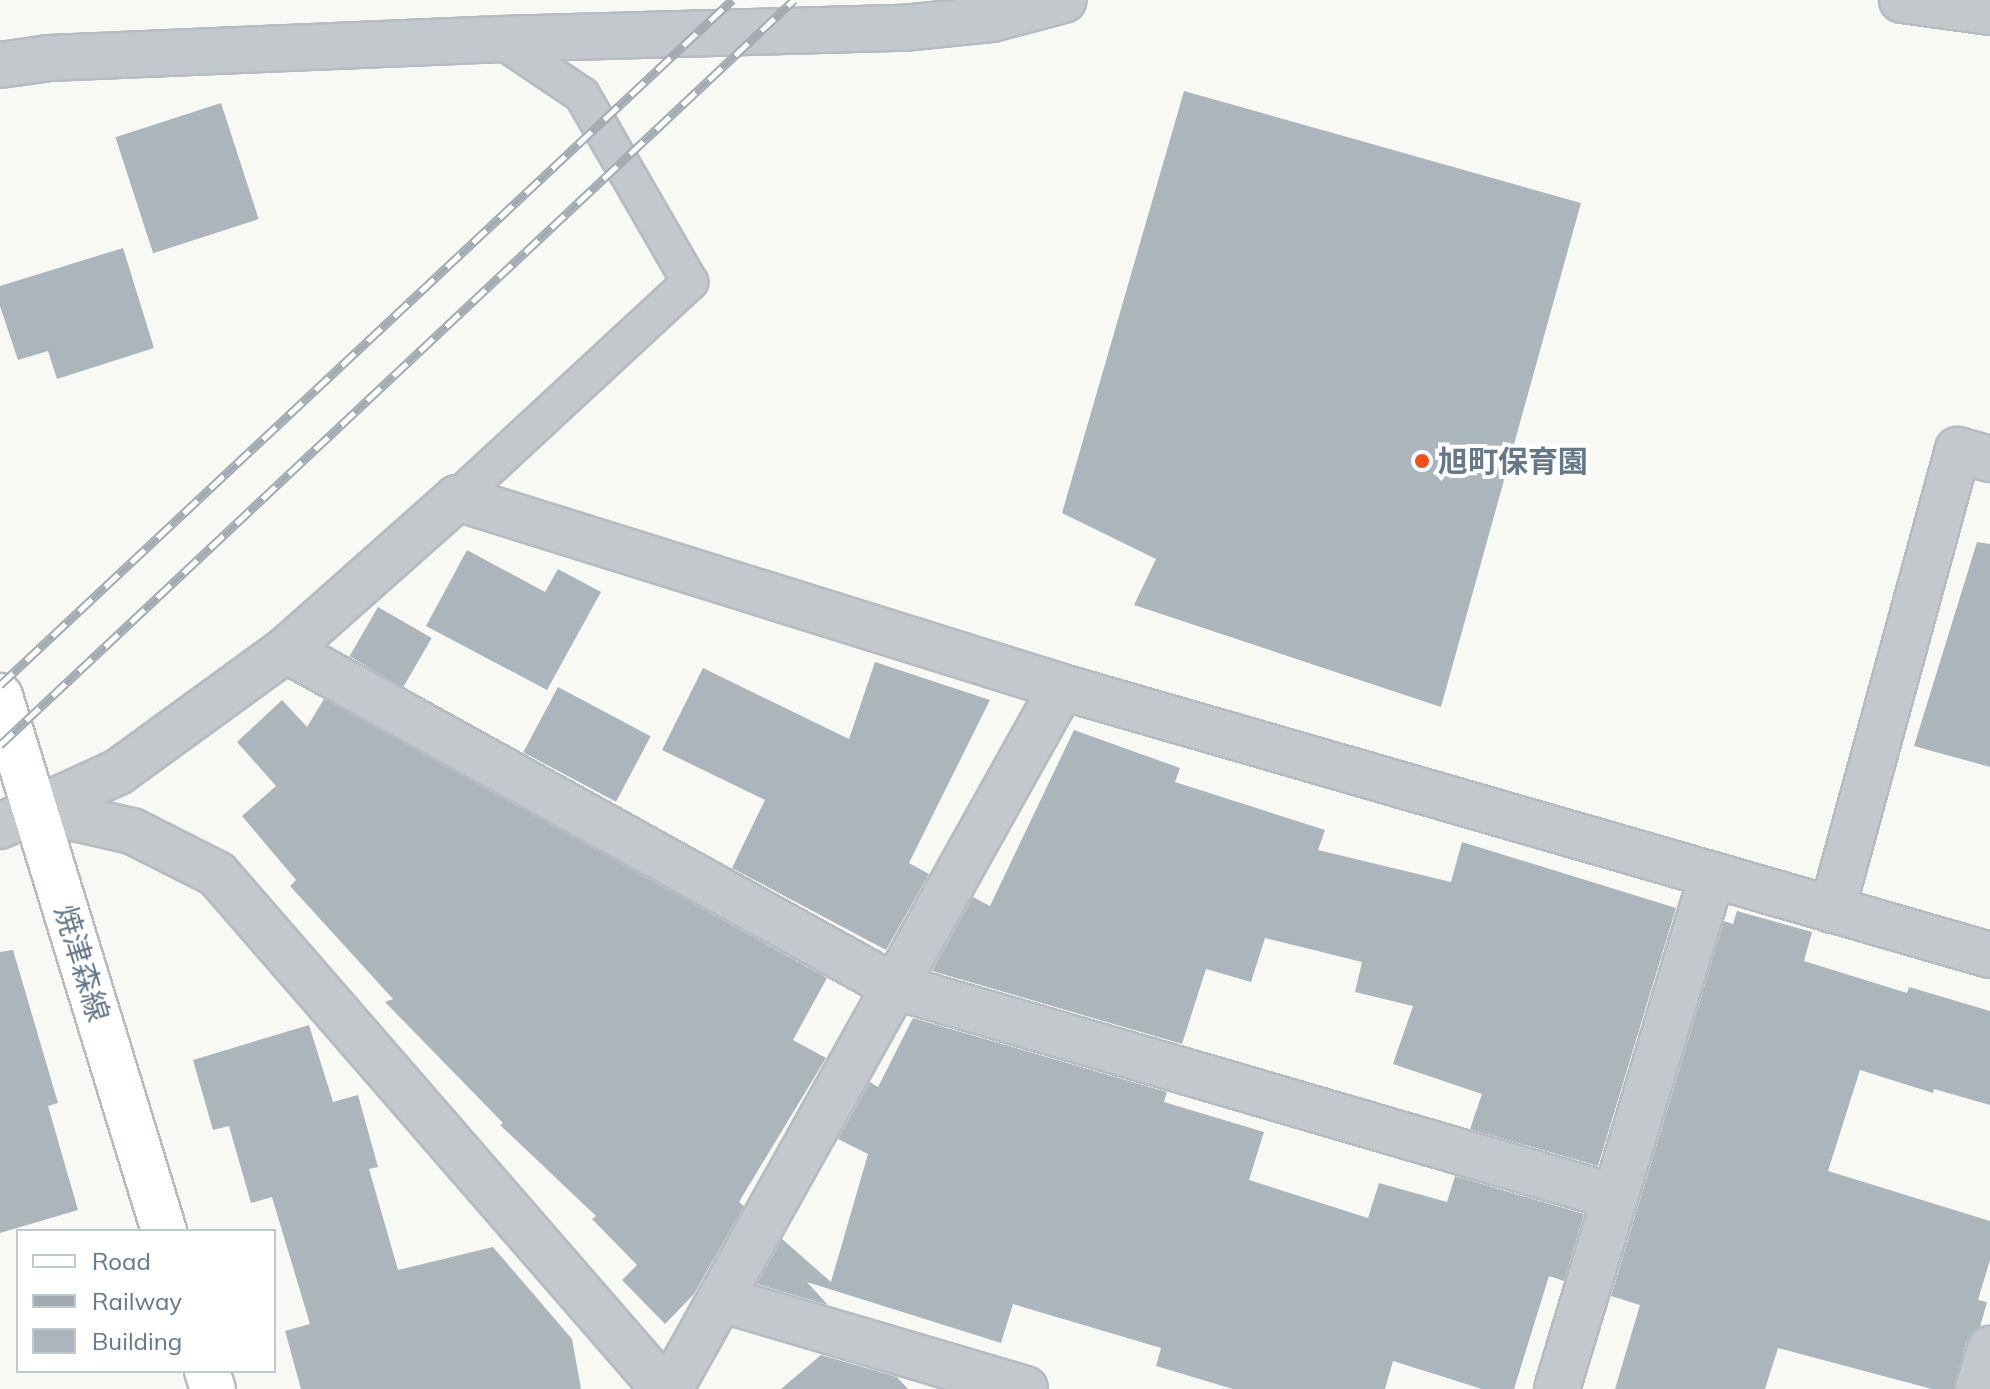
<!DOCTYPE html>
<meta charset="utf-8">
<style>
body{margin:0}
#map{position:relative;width:1990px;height:1389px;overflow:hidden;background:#f8f9f5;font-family:Mulish,"Noto Sans JP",sans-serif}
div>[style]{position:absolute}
.building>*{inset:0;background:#abb5bc;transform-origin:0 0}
.roads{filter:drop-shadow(2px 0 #b6bbc0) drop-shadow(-2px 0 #b6bbc0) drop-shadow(0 2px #b6bbc0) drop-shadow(0 -2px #b6bbc0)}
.service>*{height:34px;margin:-17px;padding:0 17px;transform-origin:17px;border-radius:17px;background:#c3c8cc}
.minor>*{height:44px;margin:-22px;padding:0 22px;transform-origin:22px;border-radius:22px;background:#c3c8cc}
.tertiary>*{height:44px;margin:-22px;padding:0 22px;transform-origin:22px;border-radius:22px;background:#c3c8cc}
.primary>*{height:44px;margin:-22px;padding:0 22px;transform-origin:22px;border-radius:22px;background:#fff}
.rail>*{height:9px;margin-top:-4.5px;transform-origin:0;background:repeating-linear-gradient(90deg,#fff 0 18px,#a3abb2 0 36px);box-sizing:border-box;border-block:2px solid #a3abb2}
.dots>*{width:22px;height:22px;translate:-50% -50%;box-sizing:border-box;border:4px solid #fff;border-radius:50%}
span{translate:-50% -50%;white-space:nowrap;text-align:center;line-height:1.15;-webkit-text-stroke:8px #fff;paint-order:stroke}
.poi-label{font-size:30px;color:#64788a;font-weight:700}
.left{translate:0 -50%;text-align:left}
.street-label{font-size:30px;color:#64788a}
.legend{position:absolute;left:16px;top:1229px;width:260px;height:144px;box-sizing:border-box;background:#fff;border:2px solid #c1c9d0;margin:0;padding:10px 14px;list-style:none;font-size:24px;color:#64788a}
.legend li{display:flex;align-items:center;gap:16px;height:40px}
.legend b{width:40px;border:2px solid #c1c9d0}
</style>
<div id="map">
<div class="building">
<i style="clip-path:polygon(1184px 91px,1581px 203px,1441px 707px,1134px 605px,1156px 559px,1062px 513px)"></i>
<i style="left:221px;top:103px;width:122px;height:111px;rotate:72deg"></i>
<i style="clip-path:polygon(123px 248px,154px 348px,57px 379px,48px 351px,18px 360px,0 306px,0 286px)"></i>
<i style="clip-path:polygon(1977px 542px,1990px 544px,1990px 767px,1914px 746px)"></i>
<i style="clip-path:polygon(467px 550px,545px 592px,558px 569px,601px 592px,547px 690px,426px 626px)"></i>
<i style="left:378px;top:607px;width:62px;height:57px;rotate:30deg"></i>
<i style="clip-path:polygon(875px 662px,990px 700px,909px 863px,929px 874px,886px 950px,732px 868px,765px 800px,662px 750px,703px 668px,849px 739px)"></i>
<i style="left:558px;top:687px;width:105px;height:74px;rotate:28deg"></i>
<i style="clip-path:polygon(324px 699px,827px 978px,793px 1040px,826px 1058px,739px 1202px,744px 1206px,694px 1294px,665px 1324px,622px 1280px,637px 1265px,592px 1219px,596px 1216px,500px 1125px,503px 1123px,385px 1002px,393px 999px,290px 886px,296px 880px,242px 816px,276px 786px,237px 742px,282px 700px,307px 727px)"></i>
<i style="clip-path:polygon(1074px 730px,1180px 768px,1175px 782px,1325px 830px,1318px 850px,1451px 882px,1462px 842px,1676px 908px,1598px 1166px,1470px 1129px,1482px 1094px,1393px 1064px,1413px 1006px,1355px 992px,1362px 962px,1265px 938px,1251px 982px,1206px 969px,1182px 1044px,932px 971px,973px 897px,990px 906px)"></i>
<i style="clip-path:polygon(1737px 911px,1812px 932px,1804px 961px,1907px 993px,1909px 987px,1990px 1011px,1990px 1105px,1934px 1089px,1933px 1093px,1860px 1070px,1828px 1171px,1990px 1221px,1990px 1260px,1978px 1300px,1987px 1302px,1980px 1327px,1966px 1342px,1954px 1389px,1932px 1389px,1778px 1348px,1765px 1389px,1615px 1389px,1640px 1305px,1611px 1296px,1724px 921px,1733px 924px)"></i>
<i style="clip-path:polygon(13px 950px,58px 1103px,48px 1106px,78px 1210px,0 1233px,0 952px)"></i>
<i style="clip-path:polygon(913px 1018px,1167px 1092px,1164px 1102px,1264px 1132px,1249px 1180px,1368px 1218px,1379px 1183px,1447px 1202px,1455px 1176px,1584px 1214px,1564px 1281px,1549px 1276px,1514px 1389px,1482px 1389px,1393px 1361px,1385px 1389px,1233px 1389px,1156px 1366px,1161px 1348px,1013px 1304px,1001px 1343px,807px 1282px,828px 1305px,757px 1284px,782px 1239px,831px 1282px,868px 1154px,838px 1139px,870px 1082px,878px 1087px)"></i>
<i style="clip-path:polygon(309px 1025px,333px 1102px,358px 1095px,378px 1167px,369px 1169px,398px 1270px,493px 1247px,572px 1339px,581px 1389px,301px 1389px,285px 1331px,310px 1324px,272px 1197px,251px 1203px,229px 1126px,213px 1130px,193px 1060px)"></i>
<i style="clip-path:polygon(821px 1355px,897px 1377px,908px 1389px,781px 1389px)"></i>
</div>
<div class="roads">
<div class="service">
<i style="left:457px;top:498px;width:318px;rotate:-42.8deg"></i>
<i style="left:690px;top:282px;width:216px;rotate:-120deg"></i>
<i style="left:582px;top:95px;width:100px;rotate:-146deg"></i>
</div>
<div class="minor">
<i style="left:1902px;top:0;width:89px;rotate:7.8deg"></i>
<i style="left:0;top:65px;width:49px;rotate:-8.1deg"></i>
<i style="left:49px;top:58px;width:450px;rotate:-2.4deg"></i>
<i style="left:499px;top:39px;width:404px;rotate:-1.6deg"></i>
<i style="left:903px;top:28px;width:89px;rotate:-5.8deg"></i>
<i style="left:992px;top:19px;width:74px;rotate:-14.8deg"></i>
<i style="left:286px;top:650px;width:694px;rotate:28.97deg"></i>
<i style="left:893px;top:986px;width:752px;rotate:16.29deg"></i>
<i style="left:0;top:826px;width:130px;rotate:-24.6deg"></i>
<i style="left:118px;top:772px;width:208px;rotate:-36deg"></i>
<i style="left:286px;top:650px;width:229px;rotate:-41.6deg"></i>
<i style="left:457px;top:498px;width:634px;rotate:17.35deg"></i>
<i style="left:1062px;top:687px;width:966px;rotate:16.11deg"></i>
<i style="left:1832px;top:910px;width:477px;rotate:-74.7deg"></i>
<i style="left:1958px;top:450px;width:33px;rotate:16deg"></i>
<i style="left:720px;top:1299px;width:318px;rotate:16.4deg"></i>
<i style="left:670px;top:1389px;width:804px;rotate:-60.82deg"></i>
<i style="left:1557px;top:1389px;width:536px;rotate:-73.19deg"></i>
<i style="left:1978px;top:1389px;width:42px;rotate:-73.3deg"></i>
</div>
<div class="tertiary">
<i style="left:35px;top:809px;width:99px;rotate:12.8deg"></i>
<i style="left:132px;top:831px;width:95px;rotate:26.8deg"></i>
<i style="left:217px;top:874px;width:682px;rotate:49.04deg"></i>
</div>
<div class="primary">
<i style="left:0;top:696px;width:560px;rotate:72.96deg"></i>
<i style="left:207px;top:1371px;width:19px;rotate:72deg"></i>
</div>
</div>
<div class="rail">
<i style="left:0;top:685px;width:1003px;rotate:-43.1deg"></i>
<i style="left:0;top:745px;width:1089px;rotate:-43.18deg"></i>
</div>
<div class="dots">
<i style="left:1422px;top:461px;background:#f54f18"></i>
</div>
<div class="poi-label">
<span class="left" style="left:1438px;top:461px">旭町保育園</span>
</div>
<div class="street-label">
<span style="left:82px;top:963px;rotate:73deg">焼津森線</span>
</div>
<ul class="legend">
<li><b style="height:10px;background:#fff"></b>Road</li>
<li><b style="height:10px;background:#a3abb2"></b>Railway</li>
<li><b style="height:22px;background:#abb5bc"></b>Building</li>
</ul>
</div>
